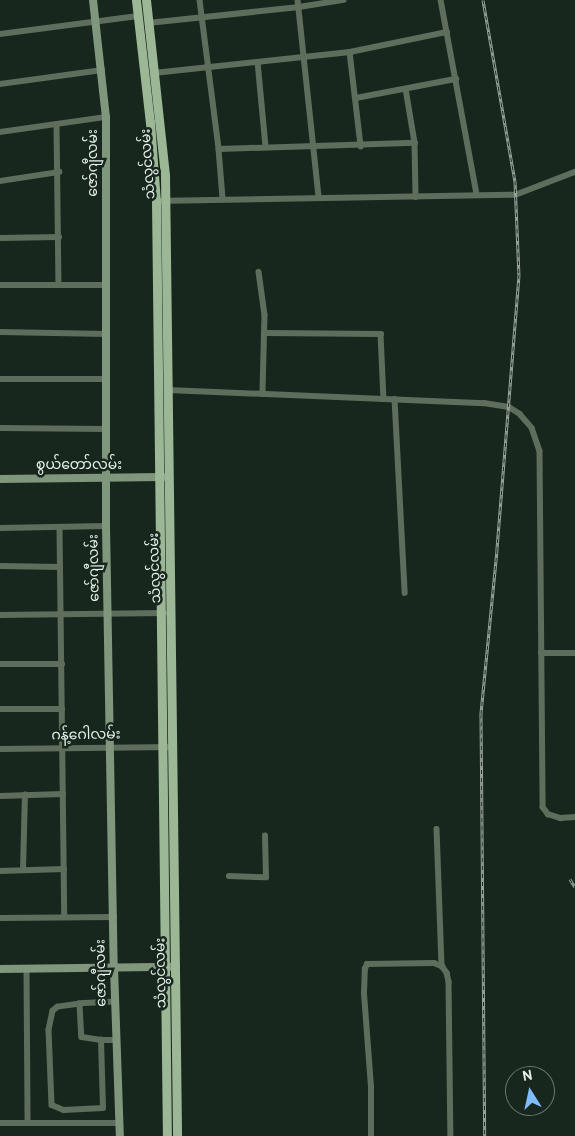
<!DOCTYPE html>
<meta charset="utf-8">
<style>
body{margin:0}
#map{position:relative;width:575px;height:1136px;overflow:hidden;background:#18271e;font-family:Overpass,"Noto Sans Myanmar",sans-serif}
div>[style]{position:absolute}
.street>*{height:5.5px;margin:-2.75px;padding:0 2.75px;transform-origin:2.75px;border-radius:2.75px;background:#5f6d5c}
.secondary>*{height:8px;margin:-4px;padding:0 4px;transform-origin:4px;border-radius:4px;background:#81977d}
.primary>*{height:9px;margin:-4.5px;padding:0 4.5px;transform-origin:4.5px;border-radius:4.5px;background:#9cb796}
.rail>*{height:3px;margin-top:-1.5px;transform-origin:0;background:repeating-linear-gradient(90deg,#18271e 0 4px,#99a59d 0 8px);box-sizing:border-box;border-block:1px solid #99a59d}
span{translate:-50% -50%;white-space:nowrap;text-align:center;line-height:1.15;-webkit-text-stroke:5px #18271e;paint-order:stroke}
.street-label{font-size:14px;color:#e6f0e9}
.north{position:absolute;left:505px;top:1066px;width:50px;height:50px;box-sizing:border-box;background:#18271e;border:1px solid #6a776f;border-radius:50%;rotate:350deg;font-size:14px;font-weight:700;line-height:20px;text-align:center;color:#e6f0e9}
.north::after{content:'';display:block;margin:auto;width:18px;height:22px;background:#7fbdfa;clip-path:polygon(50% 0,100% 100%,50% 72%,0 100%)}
</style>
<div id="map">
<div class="street">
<i style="left:200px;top:0;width:150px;rotate:82.7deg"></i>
<i style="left:219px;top:149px;width:50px;rotate:85.4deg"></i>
<i style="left:298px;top:0;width:199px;rotate:83.9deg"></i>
<i style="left:441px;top:0;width:198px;rotate:79.5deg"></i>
<i style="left:148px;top:23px;width:152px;rotate:-6deg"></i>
<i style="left:299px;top:7px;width:45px;rotate:-9deg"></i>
<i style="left:0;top:34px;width:139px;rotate:-7.4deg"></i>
<i style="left:350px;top:52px;width:95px;rotate:83.3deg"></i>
<i style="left:258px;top:62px;width:85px;rotate:84.6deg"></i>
<i style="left:154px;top:73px;width:197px;rotate:-6.1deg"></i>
<i style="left:350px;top:52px;width:99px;rotate:-11.7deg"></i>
<i style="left:0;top:84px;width:103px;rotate:-7.8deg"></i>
<i style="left:406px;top:89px;width:55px;rotate:80.5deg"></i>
<i style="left:415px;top:143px;width:54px;rotate:88.9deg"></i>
<i style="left:356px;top:98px;width:102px;rotate:-10.8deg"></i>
<i style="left:57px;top:124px;width:161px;rotate:89.3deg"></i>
<i style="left:0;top:132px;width:107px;rotate:-8.1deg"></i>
<i style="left:219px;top:149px;width:196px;rotate:-1.8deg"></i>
<i style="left:0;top:181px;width:60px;rotate:-8.7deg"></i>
<i style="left:156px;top:201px;width:359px;rotate:-1deg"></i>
<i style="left:515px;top:195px;width:64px;rotate:-21deg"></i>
<i style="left:0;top:238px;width:59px;rotate:-1deg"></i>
<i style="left:259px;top:272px;width:43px;rotate:82.1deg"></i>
<i style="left:265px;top:315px;width:79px;rotate:91.5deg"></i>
<i style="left:0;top:285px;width:106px"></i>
<i style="left:0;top:332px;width:107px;rotate:1.1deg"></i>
<i style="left:265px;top:333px;width:116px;rotate:0.5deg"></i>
<i style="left:381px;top:334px;width:65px;rotate:87.4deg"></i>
<i style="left:0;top:379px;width:107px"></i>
<i style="left:168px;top:390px;width:316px;rotate:2.4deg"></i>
<i style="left:484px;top:403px;width:25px;rotate:9deg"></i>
<i style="left:509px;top:407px;width:13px;rotate:32deg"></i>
<i style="left:520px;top:414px;width:18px;rotate:49deg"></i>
<i style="left:532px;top:428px;width:24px;rotate:71deg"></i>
<i style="left:540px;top:451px;width:356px;rotate:89.5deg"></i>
<i style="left:543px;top:807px;width:9px;rotate:54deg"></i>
<i style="left:548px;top:814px;width:13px;rotate:18deg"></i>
<i style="left:560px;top:818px;width:15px;rotate:-4deg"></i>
<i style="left:395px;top:399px;width:194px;rotate:87deg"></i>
<i style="left:0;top:428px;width:107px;rotate:0.5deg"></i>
<i style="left:0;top:528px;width:106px;rotate:-1.1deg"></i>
<i style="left:60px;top:528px;width:389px;rotate:89.3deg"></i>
<i style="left:0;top:566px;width:60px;rotate:1deg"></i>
<i style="left:0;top:615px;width:164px;rotate:-0.7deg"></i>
<i style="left:541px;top:653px;width:34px"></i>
<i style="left:0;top:664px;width:62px"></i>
<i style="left:0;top:709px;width:62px"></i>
<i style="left:0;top:749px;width:173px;rotate:-0.7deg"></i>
<i style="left:0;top:796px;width:63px;rotate:-1.8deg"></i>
<i style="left:437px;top:829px;width:137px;rotate:87.9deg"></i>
<i style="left:23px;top:870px;width:75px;rotate:-88.5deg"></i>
<i style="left:0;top:871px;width:64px;rotate:-1.8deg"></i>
<i style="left:229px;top:876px;width:37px;rotate:2deg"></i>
<i style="left:266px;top:877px;width:41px;rotate:-91.4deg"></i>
<i style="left:0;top:918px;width:114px;rotate:-0.5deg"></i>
<i style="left:27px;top:969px;width:154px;rotate:89.6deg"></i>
<i style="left:115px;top:1002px;width:35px;rotate:177deg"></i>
<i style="left:80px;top:1004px;width:22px;rotate:172deg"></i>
<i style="left:58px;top:1007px;width:6px;rotate:141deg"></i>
<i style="left:53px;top:1011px;width:19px;rotate:102deg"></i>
<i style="left:49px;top:1030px;width:75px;rotate:87.7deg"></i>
<i style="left:52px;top:1105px;width:13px;rotate:23deg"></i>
<i style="left:64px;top:1110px;width:39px;rotate:-3deg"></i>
<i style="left:103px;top:1108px;width:68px;rotate:-91.7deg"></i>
<i style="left:101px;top:1040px;width:16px"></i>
<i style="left:80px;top:1004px;width:33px;rotate:87deg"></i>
<i style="left:82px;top:1037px;width:19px;rotate:9deg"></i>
<i style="left:0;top:1123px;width:120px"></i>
<i style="left:371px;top:1136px;width:49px;rotate:-90deg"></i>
<i style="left:371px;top:1087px;width:94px;rotate:-94.3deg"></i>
<i style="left:364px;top:993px;width:24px;rotate:-88deg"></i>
<i style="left:365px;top:969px;width:5px;rotate:-68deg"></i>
<i style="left:367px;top:964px;width:67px;rotate:-0.9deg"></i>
<i style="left:434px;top:963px;width:9px;rotate:21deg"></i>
<i style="left:442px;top:966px;width:9px;rotate:54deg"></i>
<i style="left:447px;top:973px;width:9px;rotate:77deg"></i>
<i style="left:449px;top:982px;width:154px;rotate:89.3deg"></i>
</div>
<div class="secondary">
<i style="left:93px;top:0;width:118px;rotate:83.7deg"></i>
<i style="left:106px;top:117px;width:409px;rotate:90deg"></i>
<i style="left:106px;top:526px;width:442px;rotate:89deg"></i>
<i style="left:114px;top:968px;width:168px;rotate:88deg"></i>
<i style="left:0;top:479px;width:163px;rotate:-0.7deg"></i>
<i style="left:0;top:969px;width:176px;rotate:-0.7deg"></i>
</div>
<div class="primary">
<i style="left:136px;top:0;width:123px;rotate:83.5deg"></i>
<i style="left:150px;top:122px;width:79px;rotate:85.7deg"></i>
<i style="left:156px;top:201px;width:935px;rotate:89.33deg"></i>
<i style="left:146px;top:0;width:177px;rotate:83.8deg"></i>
<i style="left:165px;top:176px;width:960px;rotate:89.28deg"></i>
</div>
<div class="rail">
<i style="left:483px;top:0;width:184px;rotate:80deg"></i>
<i style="left:515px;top:181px;width:94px;rotate:87.6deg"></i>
<i style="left:519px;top:275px;width:276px;rotate:94.6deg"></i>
<i style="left:497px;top:550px;width:165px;rotate:95.6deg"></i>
<i style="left:481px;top:714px;width:422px;rotate:89.5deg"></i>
<i style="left:570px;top:879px;width:9px;rotate:58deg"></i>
</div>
<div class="street-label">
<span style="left:94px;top:163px;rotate:-90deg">ဇော်ဂျီလမ်း</span>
<span style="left:149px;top:164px;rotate:-94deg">သံလွင်လမ်း</span>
<span style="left:79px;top:466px">စွယ်တော်လမ်း</span>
<span style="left:95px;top:568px;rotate:-91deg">ဇော်ဂျီလမ်း</span>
<span style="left:156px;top:568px;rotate:-92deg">သံလွင်လမ်း</span>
<span style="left:86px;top:736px;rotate:-1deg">ဂန့်ဂေါလမ်း</span>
<span style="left:102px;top:973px;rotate:-91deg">ဇော်ဂျီလမ်း</span>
<span style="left:162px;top:973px;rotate:-91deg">သံလွင်လမ်း</span>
</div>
<div class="north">N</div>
</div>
